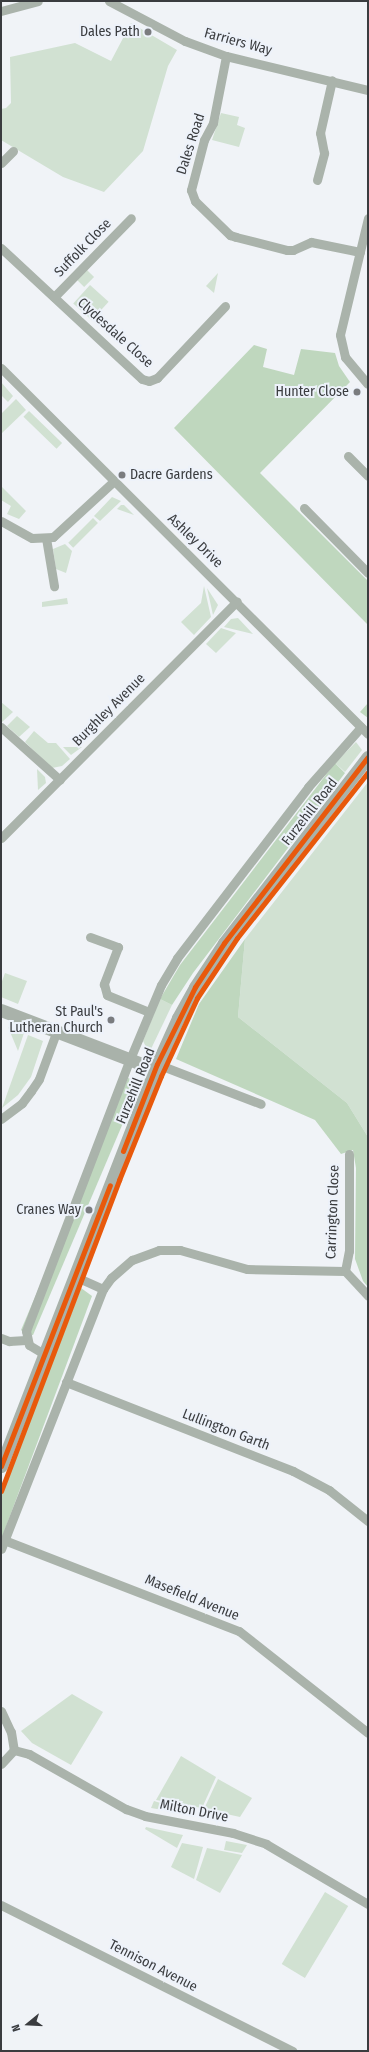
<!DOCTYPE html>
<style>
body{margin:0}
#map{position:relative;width:369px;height:2052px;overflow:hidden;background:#f0f3f7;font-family:"Fira Sans Condensed",sans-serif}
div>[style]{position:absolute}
.green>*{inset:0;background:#d1e1d2;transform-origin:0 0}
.forest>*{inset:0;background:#bfd7be;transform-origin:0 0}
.street>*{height:9px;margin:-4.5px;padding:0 4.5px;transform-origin:4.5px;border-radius:4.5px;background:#aab3ab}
.secondary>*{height:13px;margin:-6.5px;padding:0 6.5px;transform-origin:6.5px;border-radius:6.5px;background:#a9b2aa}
.cycleway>*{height:5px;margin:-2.5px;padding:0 2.5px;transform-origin:2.5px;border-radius:2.5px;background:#e8590c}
.dots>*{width:11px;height:11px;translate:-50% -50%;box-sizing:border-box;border:2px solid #edf2fa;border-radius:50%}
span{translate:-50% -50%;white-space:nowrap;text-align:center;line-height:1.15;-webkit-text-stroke:4px #edf2fa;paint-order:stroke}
.poi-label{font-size:14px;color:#3a3c3f}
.right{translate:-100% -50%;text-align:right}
.left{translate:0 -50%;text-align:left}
.street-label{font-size:14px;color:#3a3c3f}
.frame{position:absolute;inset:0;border:2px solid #3a3c3f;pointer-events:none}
.north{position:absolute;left:8px;top:2004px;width:40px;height:40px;-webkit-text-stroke:3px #edf2fa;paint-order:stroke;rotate:252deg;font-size:11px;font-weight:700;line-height:16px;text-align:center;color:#3a3c3f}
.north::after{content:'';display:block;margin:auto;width:14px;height:18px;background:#3a3c3f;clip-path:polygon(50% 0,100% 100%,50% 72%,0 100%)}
</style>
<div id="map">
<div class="green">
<i style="clip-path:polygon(131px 23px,177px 50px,168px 66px,143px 151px,104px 192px,63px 177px,1px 140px,1px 109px,6px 108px,11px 103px,10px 57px,75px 43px,111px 61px)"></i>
<i style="clip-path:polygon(221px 113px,239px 117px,237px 125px,245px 128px,239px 147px,212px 140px)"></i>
<i style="left:87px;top:270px;width:10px;height:14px;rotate:45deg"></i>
<i style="clip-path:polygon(218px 273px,214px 293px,206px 286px)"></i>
<i style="left:90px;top:285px;width:25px;height:25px;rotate:42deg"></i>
<i style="clip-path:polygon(1px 382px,13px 396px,8px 402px,1px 395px)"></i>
<i style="clip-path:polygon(16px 399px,26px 410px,1px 434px,1px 414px)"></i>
<i style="left:29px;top:411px;width:46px;height:8px;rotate:44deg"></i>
<i style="clip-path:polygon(1px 486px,26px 511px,19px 519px,7px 514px,11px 506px,1px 500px)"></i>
<i style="clip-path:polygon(112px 497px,121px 501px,100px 521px,94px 516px)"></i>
<i style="clip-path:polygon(121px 505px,124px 505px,134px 515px,117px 509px)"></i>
<i style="left:93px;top:518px;width:7px;height:35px;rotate:45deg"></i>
<i style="clip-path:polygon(65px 544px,72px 551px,66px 573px,56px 569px,53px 549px)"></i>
<i style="clip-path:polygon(204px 586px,211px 617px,194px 635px,181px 622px,201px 603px)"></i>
<i style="clip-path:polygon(207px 588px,218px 605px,213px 615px)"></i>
<i style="clip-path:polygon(67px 598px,68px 604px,42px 607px,42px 602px)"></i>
<i style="clip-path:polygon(238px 618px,253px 634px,224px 627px,231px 619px)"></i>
<i style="clip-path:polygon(221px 628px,236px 633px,216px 653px,206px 644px)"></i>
<i style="clip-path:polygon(1px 702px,13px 712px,2px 722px,1px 721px)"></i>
<i style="clip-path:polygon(17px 716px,30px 727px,19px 737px,7px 726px)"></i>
<i style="clip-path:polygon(34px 731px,48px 743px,56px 743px,70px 759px,62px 766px,52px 768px,25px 742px)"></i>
<i style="clip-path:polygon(356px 742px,362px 750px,345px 772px,335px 763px)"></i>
<i style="clip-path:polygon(63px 747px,82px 747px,71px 755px)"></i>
<i style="clip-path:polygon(37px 769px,45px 777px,46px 783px,38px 790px)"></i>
<i style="clip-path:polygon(368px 782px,368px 1137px,347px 1103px,238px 1017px,245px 939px)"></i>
<i style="clip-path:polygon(5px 973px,27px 981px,18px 1004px,1px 997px,1px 984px)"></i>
<i style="clip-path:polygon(160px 999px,172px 1005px,151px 1049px,146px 1047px,143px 1041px)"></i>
<i style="clip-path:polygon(8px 1027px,24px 1033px,18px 1051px)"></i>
<i style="clip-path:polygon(28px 1035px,43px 1041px,31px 1077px,18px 1095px,2px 1108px)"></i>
<i style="clip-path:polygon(72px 1694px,103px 1712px,71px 1765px,32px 1743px,21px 1731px)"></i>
<i style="clip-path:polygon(181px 1756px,216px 1777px,202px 1808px,156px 1800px)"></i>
<i style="clip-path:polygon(218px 1779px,252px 1798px,240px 1817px,204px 1809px)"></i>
<i style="clip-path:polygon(154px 1801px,164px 1804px,163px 1810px,151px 1808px)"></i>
<i style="clip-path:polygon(146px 1827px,183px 1835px,177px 1848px,145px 1829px)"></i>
<i style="clip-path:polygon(226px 1841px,247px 1845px,242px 1853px,224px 1850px)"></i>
<i style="clip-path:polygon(182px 1843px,203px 1847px,194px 1879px,171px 1867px)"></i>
<i style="clip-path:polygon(207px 1848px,242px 1855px,220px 1893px,196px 1880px)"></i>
<i style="left:325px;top:1892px;width:27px;height:84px;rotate:31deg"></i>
</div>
<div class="forest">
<i style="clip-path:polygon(254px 345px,267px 349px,263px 367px,294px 375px,301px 349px,335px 353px,339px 366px,350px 382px,260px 473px,368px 581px,368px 625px,174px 428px)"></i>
<i style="clip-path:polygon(368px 703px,368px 718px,360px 712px)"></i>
<i style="clip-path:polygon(335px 763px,345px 773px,193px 973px,172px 1005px,160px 999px,180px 965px)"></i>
<i style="clip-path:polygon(245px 939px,238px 1017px,347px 1103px,368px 1137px,368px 1287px,363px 1281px,355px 1259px,356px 1168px,353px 1150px,341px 1154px,315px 1120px,176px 1059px,199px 1004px)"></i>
<i style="left:128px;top:1078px;width:13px;height:274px;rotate:23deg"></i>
<i style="clip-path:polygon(81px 1288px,92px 1296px,1px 1540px,1px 1497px)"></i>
</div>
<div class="street">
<i style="left:109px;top:1px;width:86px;rotate:27.8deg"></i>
<i style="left:185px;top:41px;width:44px;rotate:20.1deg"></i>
<i style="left:226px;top:56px;width:146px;rotate:13.5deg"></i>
<i style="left:1px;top:11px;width:38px;rotate:-15deg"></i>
<i style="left:226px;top:56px;width:68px;rotate:101deg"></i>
<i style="left:213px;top:123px;width:19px;rotate:118deg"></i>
<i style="left:204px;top:140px;width:52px;rotate:104.6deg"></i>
<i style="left:191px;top:190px;width:12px;rotate:70deg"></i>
<i style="left:195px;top:201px;width:49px;rotate:44.2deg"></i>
<i style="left:230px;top:235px;width:6px;rotate:18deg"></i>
<i style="left:236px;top:237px;width:53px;rotate:14.3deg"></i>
<i style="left:287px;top:250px;width:6px"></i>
<i style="left:293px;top:250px;width:20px;rotate:-24deg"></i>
<i style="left:311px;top:242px;width:50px;rotate:11.5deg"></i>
<i style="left:1px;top:163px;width:17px;rotate:-45deg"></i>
<i style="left:317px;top:180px;width:28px;rotate:-75deg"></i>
<i style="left:324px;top:153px;width:20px;rotate:-101deg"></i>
<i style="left:320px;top:133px;width:54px;rotate:-77.2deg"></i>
<i style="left:368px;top:218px;width:120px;rotate:103.5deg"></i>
<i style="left:340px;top:335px;width:23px;rotate:77deg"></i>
<i style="left:345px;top:357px;width:35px;rotate:50deg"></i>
<i style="left:1px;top:248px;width:192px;rotate:42.9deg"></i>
<i style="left:142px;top:379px;width:7px;rotate:16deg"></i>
<i style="left:149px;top:381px;width:9px;rotate:-21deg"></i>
<i style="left:157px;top:378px;width:99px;rotate:-46.6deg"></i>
<i style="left:54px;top:297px;width:110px;rotate:-45.7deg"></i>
<i style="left:1px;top:368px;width:518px;rotate:44.92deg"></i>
<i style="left:348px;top:456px;width:28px;rotate:45deg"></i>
<i style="left:304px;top:508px;width:91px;rotate:45.4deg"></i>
<i style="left:1px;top:521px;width:35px;rotate:29deg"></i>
<i style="left:32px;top:538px;width:21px;rotate:-3deg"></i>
<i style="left:53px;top:537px;width:83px;rotate:-42.6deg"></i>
<i style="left:46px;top:538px;width:49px;rotate:80.5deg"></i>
<i style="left:1px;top:727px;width:79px;rotate:41.9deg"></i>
<i style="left:1px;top:838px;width:334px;rotate:-45.1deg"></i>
<i style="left:90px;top:937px;width:30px;rotate:20deg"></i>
<i style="left:118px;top:947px;width:40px;rotate:111deg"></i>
<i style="left:104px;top:984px;width:11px;rotate:75deg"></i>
<i style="left:107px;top:995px;width:45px;rotate:22deg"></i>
<i style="left:157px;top:1064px;width:111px;rotate:21deg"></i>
<i style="left:1px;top:1119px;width:26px;rotate:-37deg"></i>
<i style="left:22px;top:1103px;width:15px;rotate:-53deg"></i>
<i style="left:31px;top:1091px;width:14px;rotate:-56deg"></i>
<i style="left:39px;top:1079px;width:52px;rotate:-69.8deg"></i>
<i style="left:345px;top:1271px;width:20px;rotate:-79deg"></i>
<i style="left:349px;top:1251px;width:97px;rotate:-90deg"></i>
<i style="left:74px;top:1276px;width:32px;rotate:24deg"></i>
<i style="left:1px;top:1338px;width:9px;rotate:21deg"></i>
<i style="left:9px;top:1341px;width:17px;rotate:-3deg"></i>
<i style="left:44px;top:1354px;width:17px;rotate:-149deg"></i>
<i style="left:29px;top:1345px;width:14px;rotate:-102deg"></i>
<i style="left:26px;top:1331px;width:291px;rotate:-69.1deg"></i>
<i style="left:130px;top:1059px;width:80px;rotate:-67.3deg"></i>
<i style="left:161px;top:985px;width:31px;rotate:-59deg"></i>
<i style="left:177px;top:958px;width:215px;rotate:-52.5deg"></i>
<i style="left:308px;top:787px;width:80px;rotate:-48.5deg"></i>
<i style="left:66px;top:1382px;width:244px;rotate:21.4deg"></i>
<i style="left:293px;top:1471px;width:41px;rotate:27.8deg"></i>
<i style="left:329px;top:1490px;width:50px;rotate:38.5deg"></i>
<i style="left:4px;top:1540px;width:252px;rotate:21.2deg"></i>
<i style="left:239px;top:1631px;width:164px;rotate:38.3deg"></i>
<i style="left:1px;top:1549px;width:279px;rotate:-68.6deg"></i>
<i style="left:103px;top:1289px;width:14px;rotate:-54deg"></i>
<i style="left:111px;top:1278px;width:28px;rotate:-41deg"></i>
<i style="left:132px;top:1260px;width:29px;rotate:-20deg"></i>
<i style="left:159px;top:1250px;width:21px"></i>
<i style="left:180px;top:1250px;width:70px;rotate:15.8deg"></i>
<i style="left:247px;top:1269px;width:98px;rotate:1.2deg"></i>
<i style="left:345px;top:1271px;width:34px;rotate:47deg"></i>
<i style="left:1px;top:1711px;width:23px;rotate:65deg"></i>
<i style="left:11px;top:1732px;width:18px;rotate:81deg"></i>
<i style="left:14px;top:1750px;width:19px;rotate:133deg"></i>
<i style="left:14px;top:1750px;width:16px;rotate:15deg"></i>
<i style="left:29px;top:1754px;width:112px;rotate:29.6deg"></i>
<i style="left:126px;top:1809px;width:20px;rotate:20deg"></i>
<i style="left:145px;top:1816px;width:90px;rotate:10.9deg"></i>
<i style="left:233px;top:1833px;width:35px;rotate:18deg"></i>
<i style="left:266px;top:1844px;width:118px;rotate:30.5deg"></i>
<i style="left:1px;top:1905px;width:326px;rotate:26.6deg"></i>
</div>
<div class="secondary">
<i style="left:1px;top:1010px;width:165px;rotate:21deg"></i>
<i style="left:1px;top:1466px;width:426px;rotate:-68.8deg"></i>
<i style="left:155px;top:1069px;width:56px;rotate:-65.7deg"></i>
<i style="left:178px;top:1018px;width:35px;rotate:-61deg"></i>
<i style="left:195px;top:987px;width:53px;rotate:-56.6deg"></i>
<i style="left:224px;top:943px;width:235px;rotate:-52.3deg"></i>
</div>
<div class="cycleway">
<i style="left:123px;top:1151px;width:93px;rotate:-68.7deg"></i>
<i style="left:157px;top:1064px;width:86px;rotate:-63.7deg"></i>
<i style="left:195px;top:987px;width:53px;rotate:-56.6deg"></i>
<i style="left:224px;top:943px;width:235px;rotate:-52.3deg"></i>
<i style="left:1px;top:1466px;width:301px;rotate:-68.8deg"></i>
<i style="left:1px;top:1491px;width:333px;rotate:-69.2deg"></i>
<i style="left:119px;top:1180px;width:112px;rotate:-68deg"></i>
<i style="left:161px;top:1076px;width:86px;rotate:-65.2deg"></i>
<i style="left:197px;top:998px;width:72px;rotate:-56.3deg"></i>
<i style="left:237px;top:938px;width:211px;rotate:-51.7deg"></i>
</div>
<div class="dots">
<i style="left:148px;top:32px;background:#7a7c7f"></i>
<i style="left:357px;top:392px;background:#7a7c7f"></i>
<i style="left:122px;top:475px;background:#7a7c7f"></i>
<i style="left:111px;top:1020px;background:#7a7c7f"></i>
<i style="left:89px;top:1210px;background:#7a7c7f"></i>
</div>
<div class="poi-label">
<span class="right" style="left:140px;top:32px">Dales Path</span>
<span class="right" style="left:349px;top:392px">Hunter Close</span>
<span class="left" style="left:130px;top:475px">Dacre Gardens</span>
<span class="right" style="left:103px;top:1020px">St Paul's<br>Lutheran Church</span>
<span class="right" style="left:81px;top:1210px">Cranes Way</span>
</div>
<div class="street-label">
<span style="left:238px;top:42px;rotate:15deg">Farriers Way</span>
<span style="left:191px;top:144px;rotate:-72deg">Dales Road</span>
<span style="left:83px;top:248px;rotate:-46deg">Suffolk Close</span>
<span style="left:115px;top:333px;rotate:42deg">Clydesdale Close</span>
<span style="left:195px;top:541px;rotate:44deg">Ashley Drive</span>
<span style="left:109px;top:710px;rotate:-45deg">Burghley Avenue</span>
<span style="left:310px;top:812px;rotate:-52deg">Furzehill Road</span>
<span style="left:136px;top:1086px;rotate:-68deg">Furzehill Road</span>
<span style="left:333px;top:1212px;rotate:-88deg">Carrington Close</span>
<span style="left:226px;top:1430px;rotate:21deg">Lullington Garth</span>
<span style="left:192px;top:1598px;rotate:22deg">Masefield Avenue</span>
<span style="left:194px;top:1811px;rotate:11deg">Milton Drive</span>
<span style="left:153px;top:1966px;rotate:27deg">Tennison Avenue</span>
</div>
<div class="frame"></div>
<div class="north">N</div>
</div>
